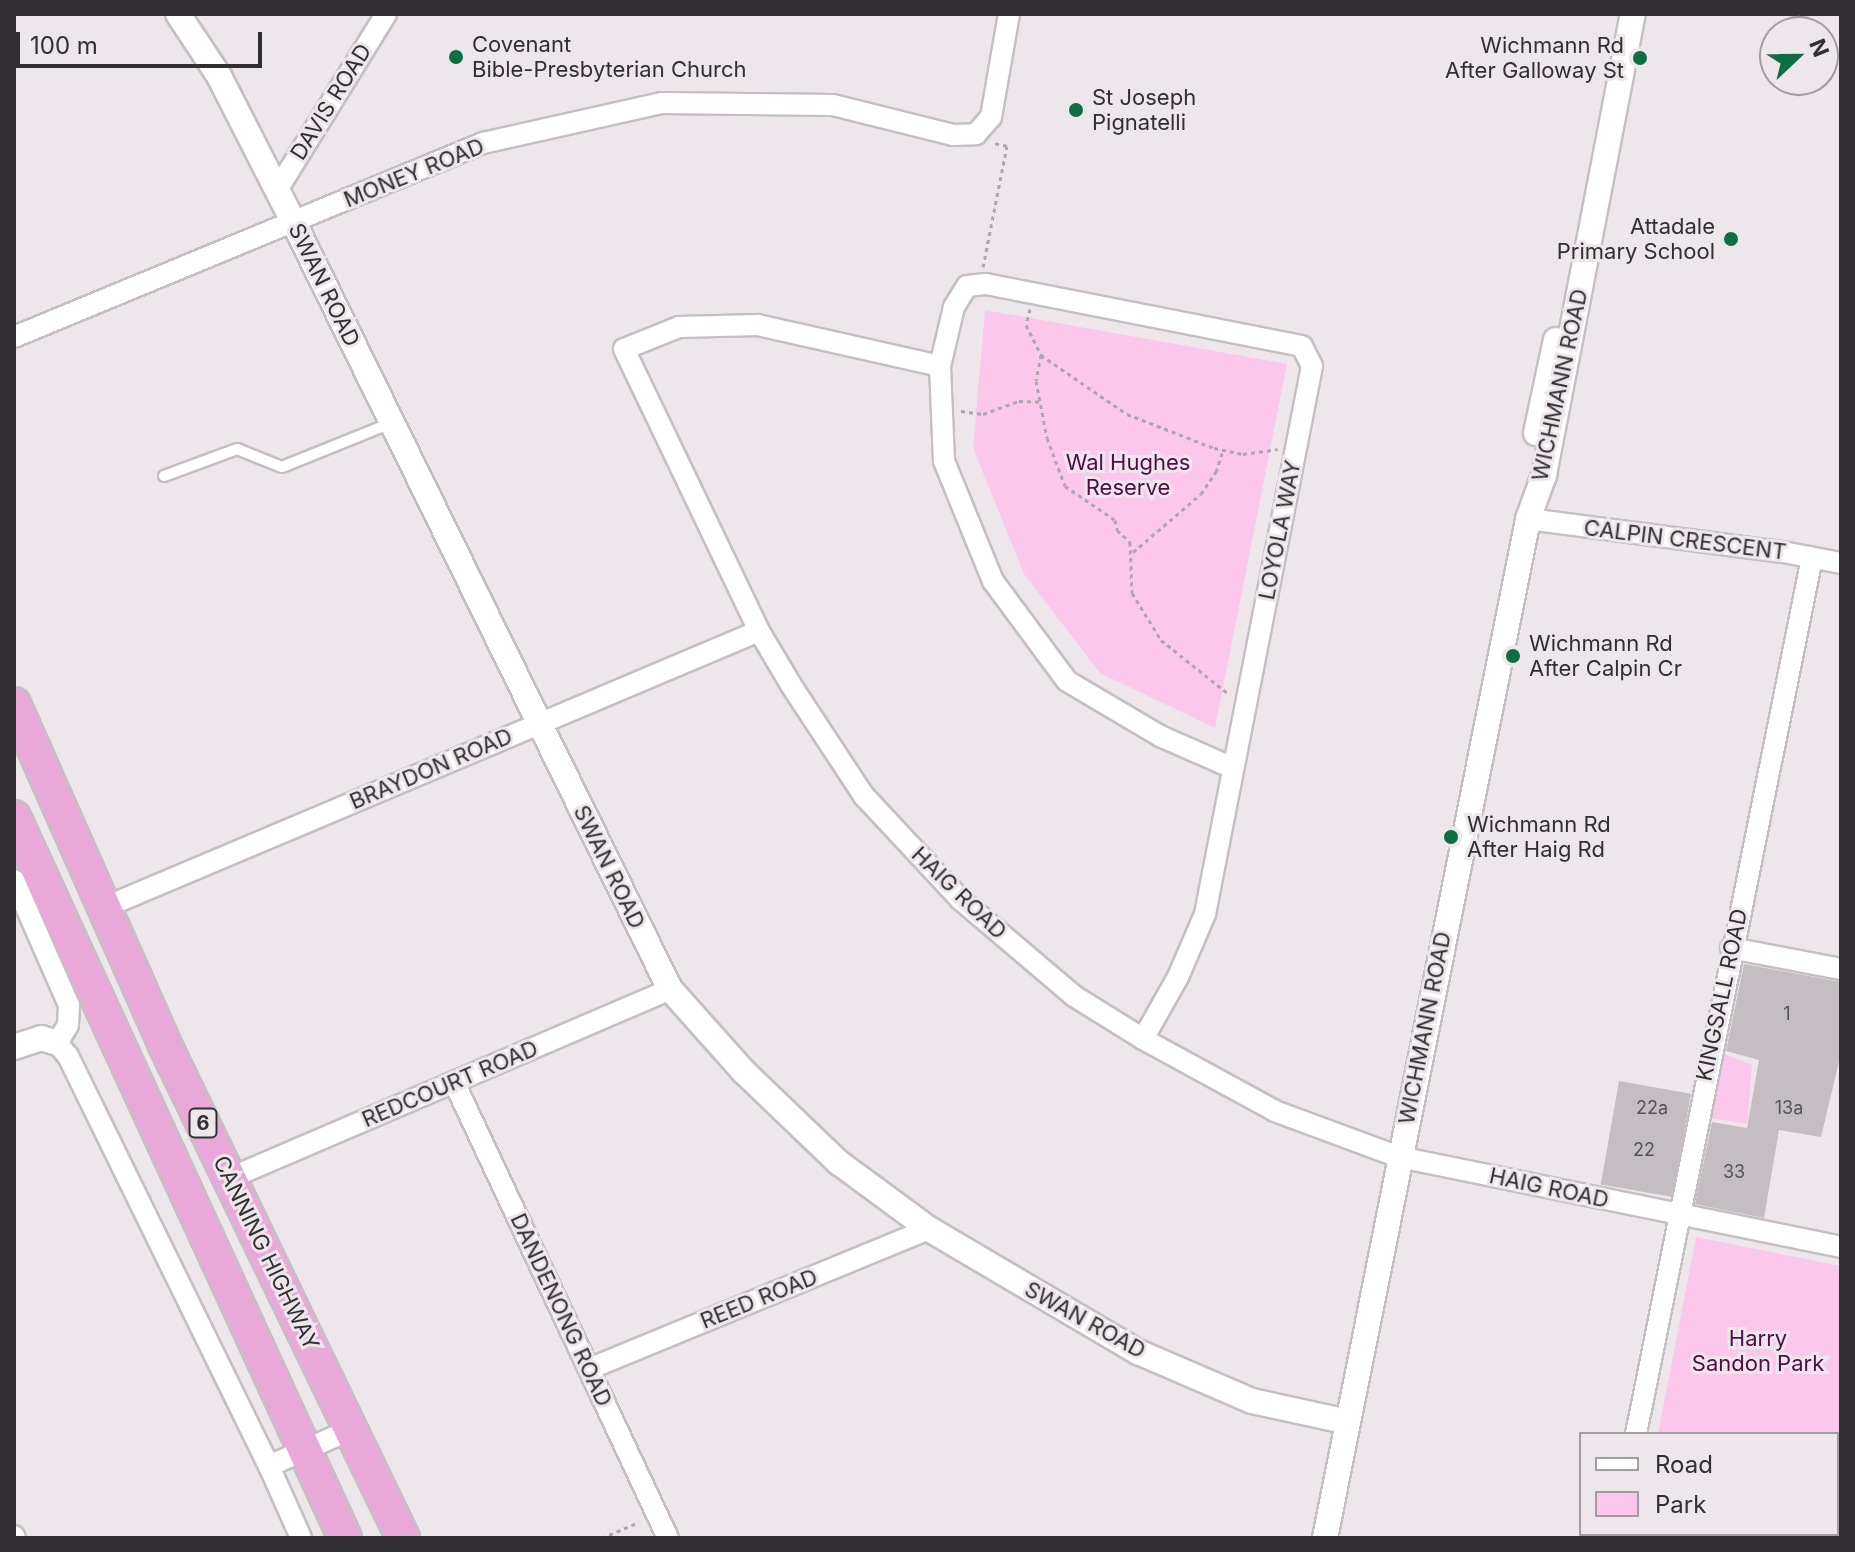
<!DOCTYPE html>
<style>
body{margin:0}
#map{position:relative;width:1855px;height:1552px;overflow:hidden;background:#ede6eb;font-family:Inter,sans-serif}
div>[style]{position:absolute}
.green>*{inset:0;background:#fbc8ec}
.building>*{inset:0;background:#c4bec2;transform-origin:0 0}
.path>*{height:3px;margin-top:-1.5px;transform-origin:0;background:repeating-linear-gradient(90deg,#aca7ab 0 4px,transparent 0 8px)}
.roads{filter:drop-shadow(2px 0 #c5bfc3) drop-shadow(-2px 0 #c5bfc3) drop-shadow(0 2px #c5bfc3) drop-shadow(0 -2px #c5bfc3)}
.service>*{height:10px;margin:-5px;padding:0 5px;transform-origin:5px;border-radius:5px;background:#fff}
.minor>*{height:20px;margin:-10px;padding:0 10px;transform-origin:10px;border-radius:10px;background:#fff}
.tertiary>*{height:24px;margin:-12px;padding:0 12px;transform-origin:12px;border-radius:12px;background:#fff}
.trunk>*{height:32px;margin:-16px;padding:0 16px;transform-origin:16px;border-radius:16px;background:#eaa8d8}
.dots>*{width:22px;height:22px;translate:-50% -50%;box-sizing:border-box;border:4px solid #ede6eb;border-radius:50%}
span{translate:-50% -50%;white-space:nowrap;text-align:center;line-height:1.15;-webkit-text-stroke:6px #ede6eb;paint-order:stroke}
.number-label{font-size:18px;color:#565355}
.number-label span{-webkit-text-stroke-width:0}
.shield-label span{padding:2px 6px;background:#ede6eb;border:2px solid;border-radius:6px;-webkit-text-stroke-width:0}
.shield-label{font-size:20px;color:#312f31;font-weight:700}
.poi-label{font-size:22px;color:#312f31}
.left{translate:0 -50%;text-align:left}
.right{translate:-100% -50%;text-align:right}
.street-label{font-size:22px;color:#312f31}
.park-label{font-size:22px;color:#520c45}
.frame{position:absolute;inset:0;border:16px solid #312f31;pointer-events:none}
.legend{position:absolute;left:1579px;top:1432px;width:260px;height:104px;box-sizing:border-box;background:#ede6eb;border:2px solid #a29da1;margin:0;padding:10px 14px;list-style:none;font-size:24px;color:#312f31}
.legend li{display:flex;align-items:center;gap:16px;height:40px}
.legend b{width:40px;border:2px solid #a29da1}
.north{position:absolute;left:1759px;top:16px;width:80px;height:80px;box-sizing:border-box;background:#ede6eb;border:2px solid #a29da1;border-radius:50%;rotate:68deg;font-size:22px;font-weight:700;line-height:32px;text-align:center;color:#312f31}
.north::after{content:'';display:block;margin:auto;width:28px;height:36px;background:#0d6e43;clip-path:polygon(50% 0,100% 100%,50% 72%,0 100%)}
.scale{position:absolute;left:16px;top:32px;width:246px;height:36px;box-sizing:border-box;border:4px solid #312f31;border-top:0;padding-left:10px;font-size:24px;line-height:28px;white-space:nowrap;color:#312f31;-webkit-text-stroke:6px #ede6eb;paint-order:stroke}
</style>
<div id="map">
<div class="green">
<i style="clip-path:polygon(985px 310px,1287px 364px,1215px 728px,1100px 673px,1024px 574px,973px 448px)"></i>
<i style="clip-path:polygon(1714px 1050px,1752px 1065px,1747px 1124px,1702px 1117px)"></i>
<i style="clip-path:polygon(1696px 1237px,1841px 1266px,1841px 1538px,1638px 1538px,1639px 1534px,1837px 1534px,1837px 1434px,1658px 1434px)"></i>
</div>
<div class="building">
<i style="clip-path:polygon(1744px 964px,1841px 982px,1841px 1053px,1821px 1137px,1779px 1130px,1764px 1218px,1695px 1204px,1712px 1122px,1747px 1128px,1759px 1060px,1726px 1051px)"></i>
<i style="left:1619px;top:1081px;width:73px;height:105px;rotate:10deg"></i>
</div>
<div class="path">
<i style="left:983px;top:267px;width:123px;rotate:-78.8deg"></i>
<i style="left:1007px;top:146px;width:13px;rotate:-167deg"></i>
<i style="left:1030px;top:309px;width:16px;rotate:104deg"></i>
<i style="left:1026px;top:325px;width:34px;rotate:63deg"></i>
<i style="left:1041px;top:355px;width:104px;rotate:34.5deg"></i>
<i style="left:1127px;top:414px;width:93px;rotate:21.3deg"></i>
<i style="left:1214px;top:448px;width:30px;rotate:12deg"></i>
<i style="left:1243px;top:454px;width:35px;rotate:-8deg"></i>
<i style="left:1041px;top:355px;width:26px;rotate:101deg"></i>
<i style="left:1036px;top:381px;width:58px;rotate:79.1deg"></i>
<i style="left:1047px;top:438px;width:51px;rotate:69.4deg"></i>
<i style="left:1065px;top:486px;width:60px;rotate:34.2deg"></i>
<i style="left:1115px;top:520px;width:10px;rotate:79deg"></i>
<i style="left:1117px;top:530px;width:18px;rotate:43deg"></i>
<i style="left:1130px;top:542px;width:51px;rotate:87.8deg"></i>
<i style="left:1132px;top:593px;width:55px;rotate:58.3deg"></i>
<i style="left:1161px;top:640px;width:88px;rotate:38.6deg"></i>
<i style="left:961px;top:411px;width:22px;rotate:8deg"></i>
<i style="left:983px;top:414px;width:38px;rotate:-20deg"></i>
<i style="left:1019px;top:401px;width:23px;rotate:2deg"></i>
<i style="left:1133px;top:552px;width:89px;rotate:-40.5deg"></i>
<i style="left:1201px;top:494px;width:27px;rotate:-56deg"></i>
<i style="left:1216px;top:472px;width:23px;rotate:-72deg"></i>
<i style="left:602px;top:1538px;width:40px;rotate:-23.4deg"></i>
</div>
<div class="roads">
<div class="service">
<i style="left:164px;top:476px;width:78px;rotate:-20.3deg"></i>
<i style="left:237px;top:449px;width:48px;rotate:21.8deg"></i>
<i style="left:282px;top:467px;width:118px;rotate:-22deg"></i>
</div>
<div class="minor">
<i style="left:277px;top:190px;width:207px;rotate:-58.2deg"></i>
<i style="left:14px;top:337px;width:508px;rotate:-22.47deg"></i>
<i style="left:483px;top:143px;width:183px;rotate:-12.6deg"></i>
<i style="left:662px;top:103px;width:171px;rotate:0.7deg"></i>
<i style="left:833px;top:105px;width:124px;rotate:14deg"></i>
<i style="left:953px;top:135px;width:23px;rotate:-2deg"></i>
<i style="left:976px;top:134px;width:23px;rotate:-49deg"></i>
<i style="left:991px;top:117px;width:105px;rotate:-80.1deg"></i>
<i style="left:940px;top:366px;width:187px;rotate:-167.3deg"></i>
<i style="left:758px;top:325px;width:79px;rotate:178.5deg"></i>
<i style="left:679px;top:327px;width:59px;rotate:158.2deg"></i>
<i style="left:624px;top:349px;width:313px;rotate:64.4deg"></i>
<i style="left:759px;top:631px;width:63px;rotate:59.3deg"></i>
<i style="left:791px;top:685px;width:133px;rotate:56.7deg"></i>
<i style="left:864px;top:796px;width:141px;rotate:47deg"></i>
<i style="left:960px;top:899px;width:150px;rotate:40.4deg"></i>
<i style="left:1074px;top:996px;width:81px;rotate:31.9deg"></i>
<i style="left:1143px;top:1039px;width:150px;rotate:28.6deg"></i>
<i style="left:1275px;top:1111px;width:132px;rotate:20.4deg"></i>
<i style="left:1399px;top:1157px;width:451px;rotate:11.5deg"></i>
<i style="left:1528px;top:519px;width:257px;rotate:7.4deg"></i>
<i style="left:1783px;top:552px;width:59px;rotate:10.7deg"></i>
<i style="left:14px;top:880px;width:137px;rotate:66.3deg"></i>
<i style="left:69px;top:1005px;width:20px;rotate:93deg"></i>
<i style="left:68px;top:1025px;width:21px;rotate:121deg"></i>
<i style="left:57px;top:1043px;width:17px;rotate:50deg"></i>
<i style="left:68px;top:1056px;width:457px;rotate:63.9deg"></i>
<i style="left:269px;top:1466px;width:79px;rotate:66deg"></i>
<i style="left:103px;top:908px;width:712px;rotate:-22.89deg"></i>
<i style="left:1731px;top:948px;width:112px;rotate:10.8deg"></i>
<i style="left:1143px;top:1039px;width:71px;rotate:-60.6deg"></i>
<i style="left:1178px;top:977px;width:69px;rotate:-66.8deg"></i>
<i style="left:1205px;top:914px;width:558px;rotate:-78.95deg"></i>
<i style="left:1312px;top:366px;width:22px;rotate:-117deg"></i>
<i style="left:1302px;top:346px;width:322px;rotate:-168.9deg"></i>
<i style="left:986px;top:284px;width:19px;rotate:174deg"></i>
<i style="left:967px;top:286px;width:25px;rotate:122deg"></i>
<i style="left:954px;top:307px;width:61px;rotate:103.3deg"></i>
<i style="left:940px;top:366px;width:95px;rotate:87.6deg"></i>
<i style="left:944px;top:461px;width:130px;rotate:67.8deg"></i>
<i style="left:993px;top:581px;width:124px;rotate:53.5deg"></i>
<i style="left:1067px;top:681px;width:108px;rotate:30.6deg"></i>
<i style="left:1160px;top:736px;width:80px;rotate:23.7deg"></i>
<i style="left:454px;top:1082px;width:504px;rotate:64.86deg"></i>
<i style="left:230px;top:1178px;width:479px;rotate:-23.2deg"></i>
<i style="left:589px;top:1369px;width:368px;rotate:-22.4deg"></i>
<i style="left:1636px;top:1434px;width:894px;rotate:-78.64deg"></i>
<i style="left:269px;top:1466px;width:91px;rotate:-24deg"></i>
<i style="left:14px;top:1536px;width:2px;rotate:63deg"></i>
<i style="left:1616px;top:1538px;width:4px;rotate:-76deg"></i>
</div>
<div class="tertiary">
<i style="left:178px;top:14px;width:74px;rotate:56.5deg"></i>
<i style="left:219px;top:76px;width:165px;rotate:63deg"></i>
<i style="left:294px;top:223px;width:853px;rotate:63.86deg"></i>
<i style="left:670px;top:989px;width:110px;rotate:48.3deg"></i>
<i style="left:743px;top:1071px;width:132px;rotate:43.8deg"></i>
<i style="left:838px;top:1162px;width:113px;rotate:36.4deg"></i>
<i style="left:929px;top:1229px;width:243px;rotate:30.5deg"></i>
<i style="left:1138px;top:1352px;width:124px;rotate:23.3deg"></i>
<i style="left:1252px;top:1401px;width:98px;rotate:12.3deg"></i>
<i style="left:1536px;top:433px;width:95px;rotate:-77.9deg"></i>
<i style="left:14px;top:1047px;width:28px;rotate:-18deg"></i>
<i style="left:41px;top:1038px;width:17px;rotate:17deg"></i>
<i style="left:1325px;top:1538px;width:1039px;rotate:-78.73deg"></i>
<i style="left:1528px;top:519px;width:47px;rotate:-70deg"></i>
<i style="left:1544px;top:475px;width:470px;rotate:-79.1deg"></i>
</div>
<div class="trunk">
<i style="left:14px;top:704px;width:371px;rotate:66.1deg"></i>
<i style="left:164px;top:1043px;width:550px;rotate:64.23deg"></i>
<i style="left:14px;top:817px;width:793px;rotate:65.34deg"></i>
</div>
</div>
<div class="dots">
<i style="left:456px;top:57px;background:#0d6e43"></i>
<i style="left:1640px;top:58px;background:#0d6e43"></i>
<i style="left:1076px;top:110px;background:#0d6e43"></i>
<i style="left:1731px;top:239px;background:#0d6e43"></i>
<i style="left:1513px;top:656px;background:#0d6e43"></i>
<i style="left:1451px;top:837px;background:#0d6e43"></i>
</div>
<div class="number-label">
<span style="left:1787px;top:1014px">1</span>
<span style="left:1652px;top:1108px">22a</span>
<span style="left:1789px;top:1108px">13a</span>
<span style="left:1644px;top:1150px">22</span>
<span style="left:1734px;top:1172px">33</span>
</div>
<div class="shield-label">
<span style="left:203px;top:1123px">6</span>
</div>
<div class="poi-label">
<span class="left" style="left:472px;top:57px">Covenant<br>Bible-Presbyterian Church</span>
<span class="right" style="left:1624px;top:58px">Wichmann Rd<br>After Galloway St</span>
<span class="left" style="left:1092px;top:110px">St Joseph<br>Pignatelli</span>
<span class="right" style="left:1715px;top:239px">Attadale<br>Primary School</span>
<span class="left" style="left:1529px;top:656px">Wichmann Rd<br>After Calpin Cr</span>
<span class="left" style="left:1467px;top:837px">Wichmann Rd<br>After Haig Rd</span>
</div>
<div class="street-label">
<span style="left:331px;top:102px;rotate:-58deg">DAVIS ROAD</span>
<span style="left:414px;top:173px;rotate:-22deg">MONEY ROAD</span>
<span style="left:324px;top:285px;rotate:64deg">SWAN ROAD</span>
<span style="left:1560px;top:385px;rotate:-78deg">WICHMANN ROAD</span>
<span style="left:1280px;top:530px;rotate:-79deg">LOYOLA WAY</span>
<span style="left:1685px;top:540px;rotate:7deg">CALPIN CRESCENT</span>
<span style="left:431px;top:769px;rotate:-23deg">BRAYDON ROAD</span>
<span style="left:609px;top:867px;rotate:64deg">SWAN ROAD</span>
<span style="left:959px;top:893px;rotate:44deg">HAIG ROAD</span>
<span style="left:1722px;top:995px;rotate:-78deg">KINGSALL ROAD</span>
<span style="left:1425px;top:1028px;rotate:-79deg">WICHMANN ROAD</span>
<span style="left:450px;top:1084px;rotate:-23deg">REDCOURT ROAD</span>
<span style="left:1549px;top:1188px;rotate:12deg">HAIG ROAD</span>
<span style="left:266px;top:1253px;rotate:64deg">CANNING HIGHWAY</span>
<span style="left:759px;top:1299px;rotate:-22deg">REED ROAD</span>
<span style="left:561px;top:1310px;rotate:65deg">DANDENONG ROAD</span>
<span style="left:1085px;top:1320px;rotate:29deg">SWAN ROAD</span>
</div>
<div class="park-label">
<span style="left:1128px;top:475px">Wal Hughes<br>Reserve</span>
<span style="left:1758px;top:1351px">Harry<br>Sandon Park</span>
</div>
<div class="frame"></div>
<ul class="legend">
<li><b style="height:10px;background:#fff"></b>Road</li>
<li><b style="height:22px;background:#fbc8ec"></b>Park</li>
</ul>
<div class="north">N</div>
<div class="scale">100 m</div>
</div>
